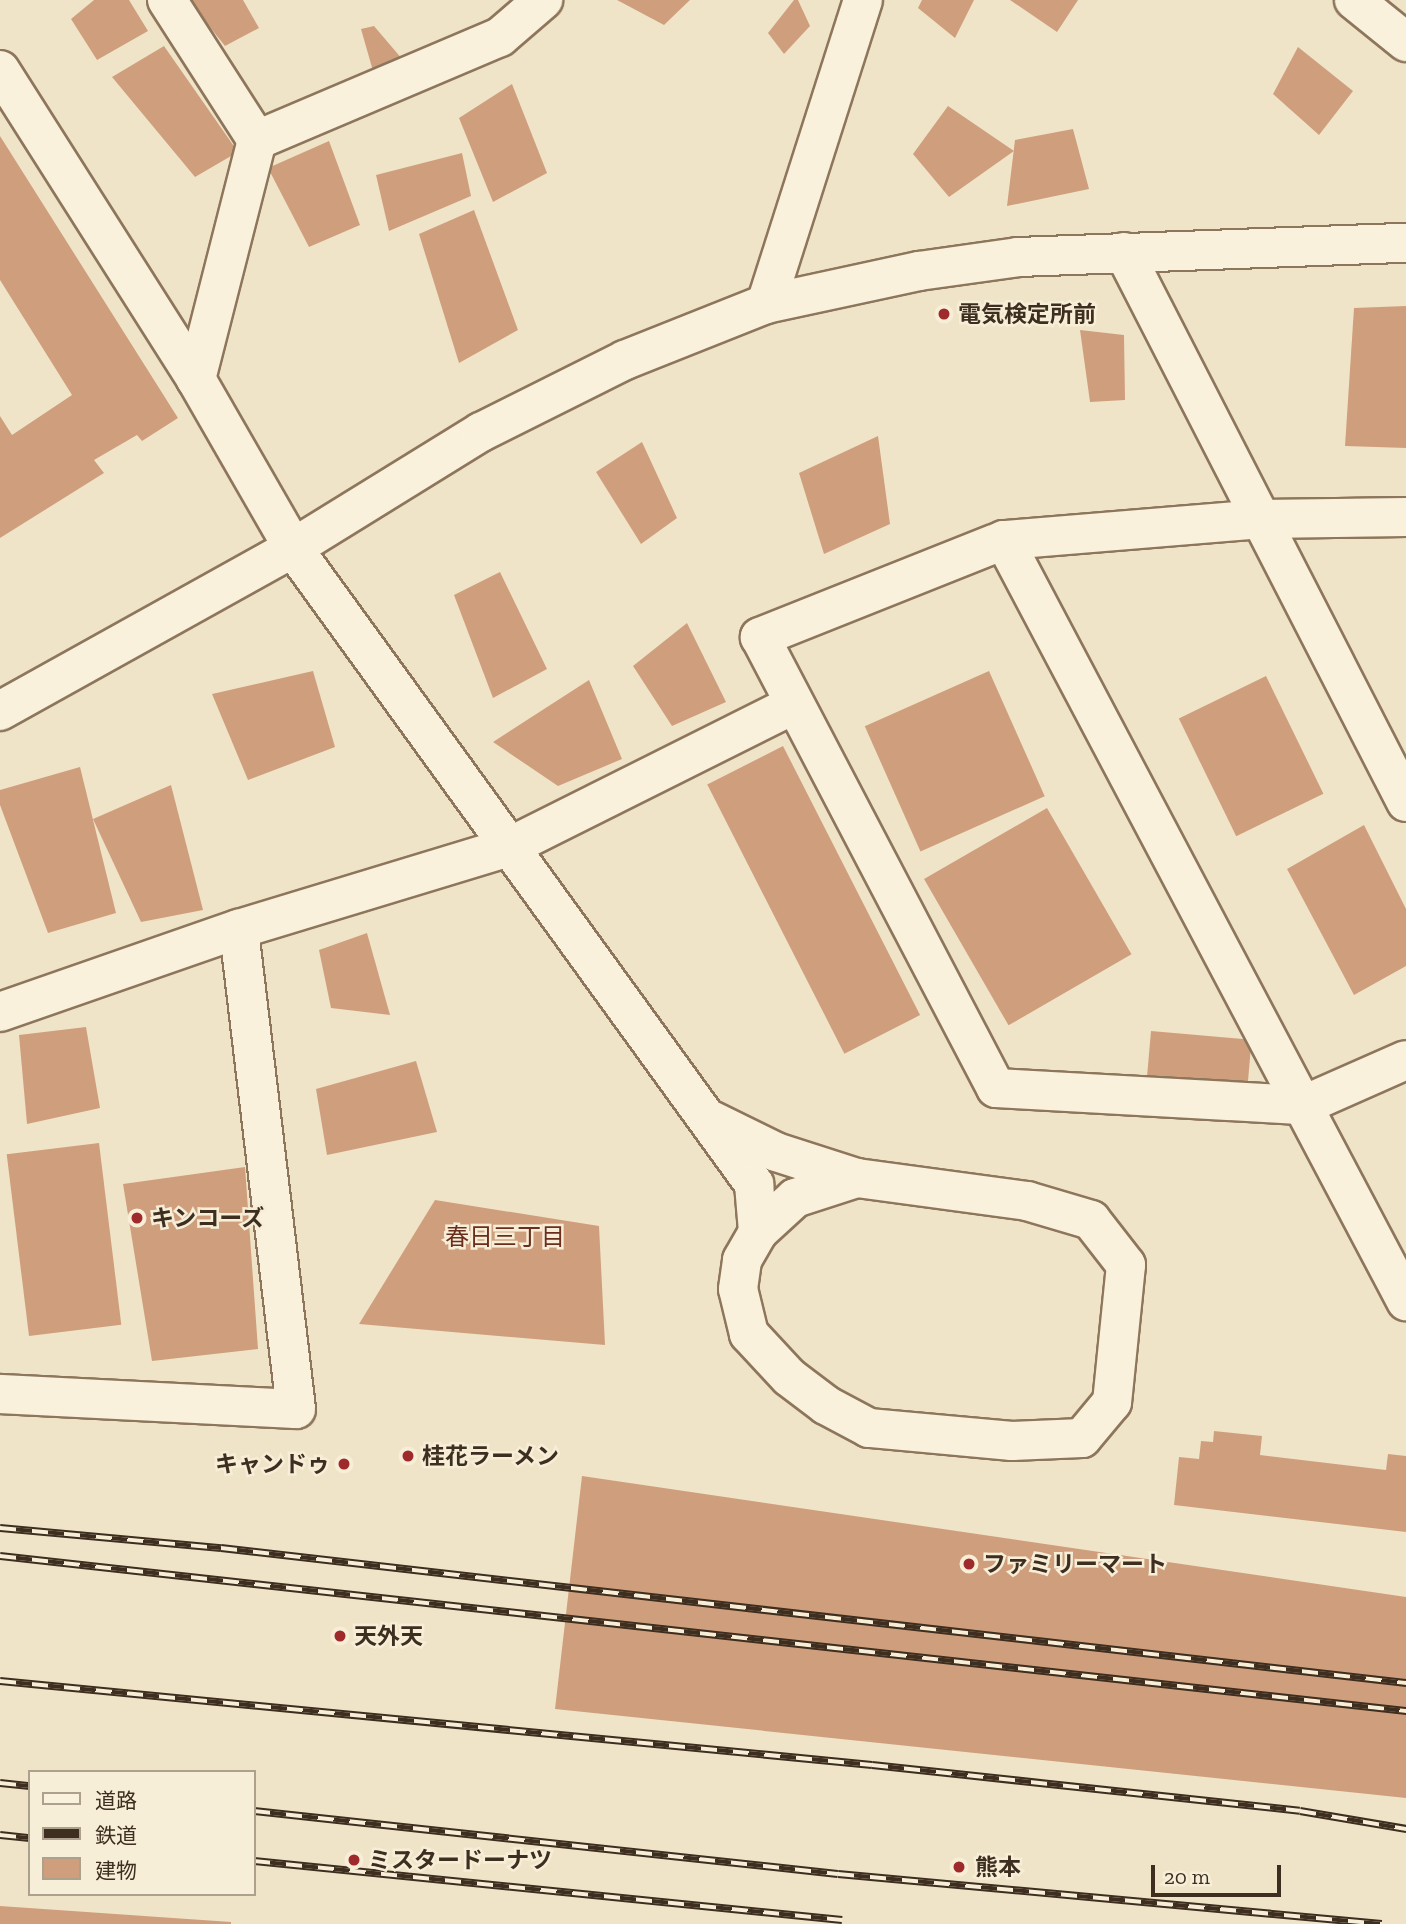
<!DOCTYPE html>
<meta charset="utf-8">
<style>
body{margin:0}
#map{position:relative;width:1406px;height:1924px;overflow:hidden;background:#f0e4c8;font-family:"Zilla Slab","Noto Sans JP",serif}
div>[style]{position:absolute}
.building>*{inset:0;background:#cf9f7d;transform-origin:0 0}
.roads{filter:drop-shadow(2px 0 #8d765c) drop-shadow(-2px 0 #8d765c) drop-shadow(0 2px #8d765c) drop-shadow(0 -2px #8d765c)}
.minor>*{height:38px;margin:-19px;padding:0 19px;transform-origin:19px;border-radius:19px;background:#faf1dc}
.rail>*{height:8px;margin-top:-4px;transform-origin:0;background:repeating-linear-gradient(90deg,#f7eed8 0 16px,#3d2e20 0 32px);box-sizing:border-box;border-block:2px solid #3d2e20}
.dots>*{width:19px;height:19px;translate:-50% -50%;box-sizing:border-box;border:4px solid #f7eed8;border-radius:50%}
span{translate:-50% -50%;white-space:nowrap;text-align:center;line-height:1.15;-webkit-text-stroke:5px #f7eed8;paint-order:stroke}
.poi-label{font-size:23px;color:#3d2e20;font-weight:700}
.left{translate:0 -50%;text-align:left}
.right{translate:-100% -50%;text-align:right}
.neighbourhood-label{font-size:24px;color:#6b2e1e}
.legend{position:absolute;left:28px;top:1770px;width:228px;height:126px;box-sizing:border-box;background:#f7eed8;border:2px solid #ada18e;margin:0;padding:9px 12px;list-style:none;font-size:21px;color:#3d2e20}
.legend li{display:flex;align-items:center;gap:14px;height:35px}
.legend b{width:35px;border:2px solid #ada18e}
.scale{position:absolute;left:1151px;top:1865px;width:130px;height:32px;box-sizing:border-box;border:4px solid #3d2e20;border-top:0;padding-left:9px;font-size:21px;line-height:24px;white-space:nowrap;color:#3d2e20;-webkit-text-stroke:5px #f7eed8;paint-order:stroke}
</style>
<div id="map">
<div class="building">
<i style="clip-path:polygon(94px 0,129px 0,148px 31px,97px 60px,71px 19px)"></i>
<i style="clip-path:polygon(188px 0,243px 0,259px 28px,225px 46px)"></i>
<i style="clip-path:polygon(617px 0,690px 0,664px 25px)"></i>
<i style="clip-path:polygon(794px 0,798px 0,810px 26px,784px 54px,768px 33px)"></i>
<i style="clip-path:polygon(922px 0,974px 0,955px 38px,918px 8px)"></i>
<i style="clip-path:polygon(1010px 0,1078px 0,1057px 32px)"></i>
<i style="clip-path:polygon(374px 26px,403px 60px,375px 78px,361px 29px)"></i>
<i style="clip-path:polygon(164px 46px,238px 152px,195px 177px,112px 77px)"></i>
<i style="clip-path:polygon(1298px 47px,1353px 91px,1319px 135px,1273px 94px)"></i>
<i style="clip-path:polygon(512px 84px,547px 173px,493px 202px,459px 118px)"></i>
<i style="clip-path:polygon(948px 106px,1014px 151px,949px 197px,913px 154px)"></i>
<i style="clip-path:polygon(1073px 129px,1089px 189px,1007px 206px,1015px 140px)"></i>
<i style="clip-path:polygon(0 136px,178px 418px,142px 441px,137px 435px,94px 460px,104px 473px,0 538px,0 416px,12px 435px,72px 395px,0 280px)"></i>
<i style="clip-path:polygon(329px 141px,360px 225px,309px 247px,268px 168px)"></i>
<i style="clip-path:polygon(462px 153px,471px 196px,389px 231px,376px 175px)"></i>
<i style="clip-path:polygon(474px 210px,518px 330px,459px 363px,419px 234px)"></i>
<i style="clip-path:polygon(1406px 306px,1406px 448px,1345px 446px,1354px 308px)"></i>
<i style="clip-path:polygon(1080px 330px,1124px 335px,1125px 400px,1090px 402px)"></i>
<i style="clip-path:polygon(878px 436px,890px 524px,824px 554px,799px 473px)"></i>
<i style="clip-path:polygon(642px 442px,677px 518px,641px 544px,596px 472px)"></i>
<i style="clip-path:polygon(500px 572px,547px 669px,493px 698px,454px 595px)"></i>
<i style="clip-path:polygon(687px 623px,726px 702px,672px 726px,633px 666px)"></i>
<i style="clip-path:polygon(313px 671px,335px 747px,248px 780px,212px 694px)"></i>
<i style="left:989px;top:671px;width:137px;height:136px;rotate:66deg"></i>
<i style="left:1266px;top:676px;width:131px;height:97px;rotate:64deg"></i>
<i style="clip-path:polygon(589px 680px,622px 759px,558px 786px,493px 742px)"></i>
<i style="left:783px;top:746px;width:302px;height:85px;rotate:63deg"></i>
<i style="clip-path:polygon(80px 767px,116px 913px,48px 933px,0 805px,0 790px)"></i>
<i style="clip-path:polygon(171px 785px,203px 910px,141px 922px,93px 819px)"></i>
<i style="left:1047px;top:808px;width:169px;height:142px;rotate:60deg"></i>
<i style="clip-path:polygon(1364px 825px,1406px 909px,1406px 966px,1354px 995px,1287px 869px)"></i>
<i style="clip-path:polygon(367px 933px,390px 1015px,331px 1008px,319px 950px)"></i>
<i style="clip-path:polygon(86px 1027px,100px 1108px,27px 1124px,19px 1035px)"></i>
<i style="left:1151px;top:1031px;width:101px;height:50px;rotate:5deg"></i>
<i style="clip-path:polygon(416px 1061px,437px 1132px,327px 1155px,316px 1089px)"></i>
<i style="left:99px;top:1143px;width:183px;height:93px;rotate:83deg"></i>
<i style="clip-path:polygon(245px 1167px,258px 1349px,152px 1361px,123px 1184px)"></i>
<i style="clip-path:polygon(435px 1200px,599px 1226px,605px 1345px,359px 1324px)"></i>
<i style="clip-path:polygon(1214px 1431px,1262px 1436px,1260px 1455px,1386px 1470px,1388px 1454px,1406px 1456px,1406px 1532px,1174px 1505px,1179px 1457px,1199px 1459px,1201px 1441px,1213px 1442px)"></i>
<i style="clip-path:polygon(582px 1476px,1406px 1597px,1406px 1798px,555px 1709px)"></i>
<i style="clip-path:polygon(0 1906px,231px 1922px,231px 1924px,0 1924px)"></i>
</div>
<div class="roads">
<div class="minor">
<i style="left:167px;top:0;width:166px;rotate:57.3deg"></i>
<i style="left:257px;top:140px;width:247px;rotate:104.3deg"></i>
<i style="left:1354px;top:0;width:67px;rotate:38.9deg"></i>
<i style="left:0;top:70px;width:366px;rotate:57.6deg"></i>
<i style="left:196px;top:379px;width:195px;rotate:60.1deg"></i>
<i style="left:293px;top:548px;width:786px;rotate:54.06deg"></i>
<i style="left:754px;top:1184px;width:48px;rotate:85.2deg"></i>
<i style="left:257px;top:140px;width:264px;rotate:-23deg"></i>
<i style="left:500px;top:37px;width:57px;rotate:-40.7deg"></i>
<i style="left:1124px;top:252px;width:618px;rotate:62.85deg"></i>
<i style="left:766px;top:304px;width:319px;rotate:-72.3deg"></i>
<i style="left:1406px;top:517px;width:145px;rotate:179.2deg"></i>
<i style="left:1261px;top:519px;width:258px;rotate:175.3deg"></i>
<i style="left:1004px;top:540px;width:263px;rotate:158.3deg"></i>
<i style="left:760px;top:637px;width:509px;rotate:62.38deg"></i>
<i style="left:996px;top:1088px;width:308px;rotate:3.2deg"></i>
<i style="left:1304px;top:1105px;width:111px;rotate:-23.8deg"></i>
<i style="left:1004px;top:540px;width:861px;rotate:62.15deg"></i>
<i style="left:0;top:711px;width:335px;rotate:-29.1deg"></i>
<i style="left:293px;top:548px;width:221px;rotate:-31.7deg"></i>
<i style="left:481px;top:432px;width:161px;rotate:-26.6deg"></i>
<i style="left:625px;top:360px;width:152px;rotate:-21.7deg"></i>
<i style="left:766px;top:304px;width:157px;rotate:-12.2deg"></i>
<i style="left:919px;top:271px;width:100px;rotate:-8deg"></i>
<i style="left:1018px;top:257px;width:388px;rotate:-2.1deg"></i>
<i style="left:0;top:1012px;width:253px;rotate:-19.2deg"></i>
<i style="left:239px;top:929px;width:282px;rotate:-16.9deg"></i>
<i style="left:509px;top:847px;width:319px;rotate:-26.6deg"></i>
<i style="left:711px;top:1120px;width:72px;rotate:26.2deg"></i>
<i style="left:776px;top:1152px;width:85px;rotate:17.8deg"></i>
<i style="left:857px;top:1178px;width:172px;rotate:7.7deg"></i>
<i style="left:1027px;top:1201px;width:67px;rotate:16.5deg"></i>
<i style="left:1091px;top:1220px;width:57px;rotate:52.1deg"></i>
<i style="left:1126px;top:1265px;width:138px;rotate:95.8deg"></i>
<i style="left:1112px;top:1402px;width:47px;rotate:129.8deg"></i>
<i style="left:1082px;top:1438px;width:70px;rotate:177.5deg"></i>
<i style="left:1012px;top:1441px;width:144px;rotate:-174.8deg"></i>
<i style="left:869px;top:1428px;width:49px;rotate:-151.9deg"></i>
<i style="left:826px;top:1405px;width:46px;rotate:-142.9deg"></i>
<i style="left:789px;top:1377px;width:59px;rotate:-132.9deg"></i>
<i style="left:749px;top:1334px;width:46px;rotate:-103.7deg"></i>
<i style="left:738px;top:1289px;width:29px;rotate:-82deg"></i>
<i style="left:742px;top:1260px;width:32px;rotate:-60deg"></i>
<i style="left:758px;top:1232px;width:50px;rotate:-42.6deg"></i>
<i style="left:795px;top:1198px;width:65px;rotate:-17.9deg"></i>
<i style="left:0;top:1394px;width:296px;rotate:2.9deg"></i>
<i style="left:296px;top:1409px;width:483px;rotate:-96.8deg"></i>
</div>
</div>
<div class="rail">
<i style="left:0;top:1528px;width:222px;rotate:5.2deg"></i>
<i style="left:221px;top:1548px;width:1193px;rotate:6.5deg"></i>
<i style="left:0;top:1556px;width:1415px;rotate:6.29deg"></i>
<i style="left:0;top:1681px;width:876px;rotate:5.5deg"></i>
<i style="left:872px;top:1765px;width:430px;rotate:6.1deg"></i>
<i style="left:1300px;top:1811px;width:108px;rotate:9.6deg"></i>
<i style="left:0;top:1783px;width:30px;rotate:6deg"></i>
<i style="left:254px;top:1811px;width:587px;rotate:6.16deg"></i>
<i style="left:838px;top:1874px;width:546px;rotate:5.25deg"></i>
<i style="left:0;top:1835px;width:30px;rotate:6deg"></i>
<i style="left:254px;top:1861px;width:591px;rotate:5.73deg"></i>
</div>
<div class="dots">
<i style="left:944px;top:314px;background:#9e2a2b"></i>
<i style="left:137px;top:1218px;background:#9e2a2b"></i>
<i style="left:408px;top:1456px;background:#9e2a2b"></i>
<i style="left:344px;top:1464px;background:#9e2a2b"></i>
<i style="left:969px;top:1564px;background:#9e2a2b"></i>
<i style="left:340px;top:1636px;background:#9e2a2b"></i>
<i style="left:354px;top:1860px;background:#9e2a2b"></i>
<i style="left:959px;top:1867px;background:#9e2a2b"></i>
</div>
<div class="poi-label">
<span class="left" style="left:958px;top:314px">電気検定所前</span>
<span class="left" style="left:151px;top:1218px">キンコーズ</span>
<span class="left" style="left:422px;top:1456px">桂花ラーメン</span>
<span class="right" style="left:330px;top:1464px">キャンドゥ</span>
<span class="left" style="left:983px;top:1564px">ファミリーマート</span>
<span class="left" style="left:354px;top:1636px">天外天</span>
<span class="left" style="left:368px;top:1860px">ミスタードーナツ</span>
<span class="left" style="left:975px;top:1867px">熊本</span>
</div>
<div class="neighbourhood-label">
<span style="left:505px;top:1237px">春日三丁目</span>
</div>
<ul class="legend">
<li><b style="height:9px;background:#faf1dc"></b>道路</li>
<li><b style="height:9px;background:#3d2e20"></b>鉄道</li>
<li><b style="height:19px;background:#cf9f7d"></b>建物</li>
</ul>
<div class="scale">20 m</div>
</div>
